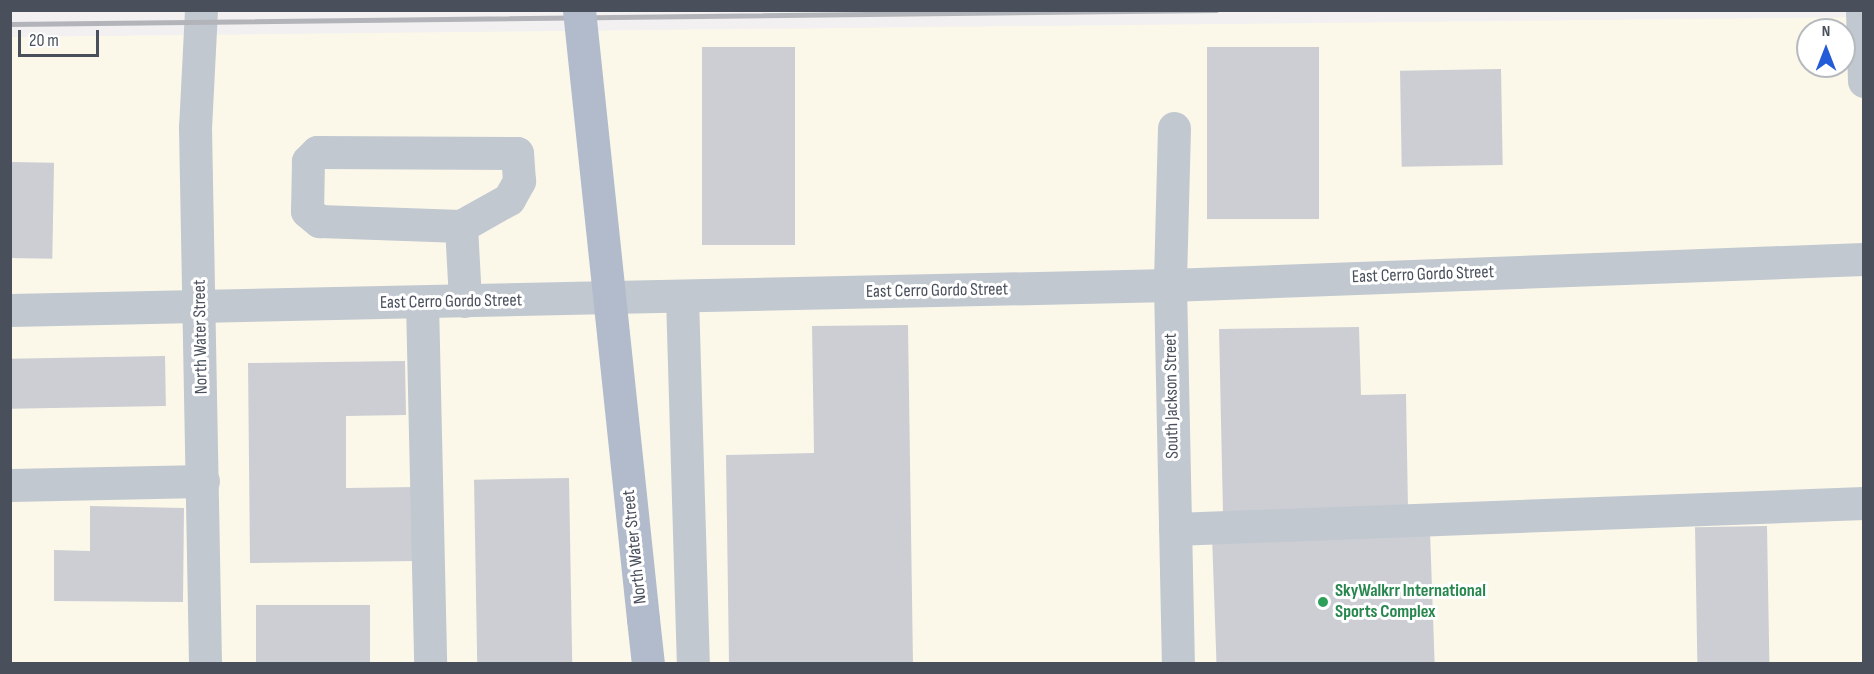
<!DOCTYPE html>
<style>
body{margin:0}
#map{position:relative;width:1874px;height:674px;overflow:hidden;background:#f2f0f0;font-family:"Sofia Sans Condensed",sans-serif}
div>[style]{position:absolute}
.commercial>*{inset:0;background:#fbf8ea}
.building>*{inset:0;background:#cdced4;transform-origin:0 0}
.minor>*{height:33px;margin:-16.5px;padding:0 16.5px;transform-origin:16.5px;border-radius:16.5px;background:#c1c8d0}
.major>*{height:33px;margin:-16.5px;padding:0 16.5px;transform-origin:16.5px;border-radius:16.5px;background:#b1bbcc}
.rail>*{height:4.5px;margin:-2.25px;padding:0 2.25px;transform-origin:2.25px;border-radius:2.25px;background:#b2b4b9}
.major-bridge>*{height:33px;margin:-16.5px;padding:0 16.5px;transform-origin:16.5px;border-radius:16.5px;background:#b1bbcc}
.dots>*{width:16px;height:16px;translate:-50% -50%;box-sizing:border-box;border:3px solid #fff;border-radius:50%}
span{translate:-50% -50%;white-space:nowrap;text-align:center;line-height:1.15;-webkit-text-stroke:6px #fff;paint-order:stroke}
.street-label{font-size:18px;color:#49505c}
.leisure-label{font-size:18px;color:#27864d;font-weight:700}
.left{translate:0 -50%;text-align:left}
.frame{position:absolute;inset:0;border:12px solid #49505c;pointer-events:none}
.north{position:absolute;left:1796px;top:18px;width:60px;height:60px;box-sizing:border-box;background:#fff;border:2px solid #b6b9be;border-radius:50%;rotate:0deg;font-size:16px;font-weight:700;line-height:24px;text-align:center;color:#49505c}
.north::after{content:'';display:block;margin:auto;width:21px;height:27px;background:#245cd7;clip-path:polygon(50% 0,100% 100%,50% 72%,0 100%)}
.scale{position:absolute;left:18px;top:30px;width:81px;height:27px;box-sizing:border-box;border:3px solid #49505c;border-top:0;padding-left:8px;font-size:18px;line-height:21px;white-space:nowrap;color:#49505c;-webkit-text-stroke:4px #fff;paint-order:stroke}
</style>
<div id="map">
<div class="commercial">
<i style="clip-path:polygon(evenodd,1863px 17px,1863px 663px,11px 663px,10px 37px,1863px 17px,1808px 30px,1844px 30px,1844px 66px,1808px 66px,1808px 30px)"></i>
</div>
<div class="building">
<i style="left:702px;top:47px;width:93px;height:198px"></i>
<i style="left:1319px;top:47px;width:172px;height:112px;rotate:90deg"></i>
<i style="left:1501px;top:69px;width:96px;height:101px;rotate:89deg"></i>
<i style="left:10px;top:162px;width:44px;height:96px;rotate:1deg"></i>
<i style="clip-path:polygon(908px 325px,913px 664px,729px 664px,726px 455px,814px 453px,812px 326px)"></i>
<i style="clip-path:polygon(1359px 327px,1361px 395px,1406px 394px,1408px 509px,1223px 513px,1219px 329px)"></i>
<i style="left:165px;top:356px;width:50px;height:155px;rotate:89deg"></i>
<i style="clip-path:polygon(405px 361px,406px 415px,346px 416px,346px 488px,416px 487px,417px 561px,250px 563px,248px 363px)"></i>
<i style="left:569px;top:478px;width:186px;height:95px;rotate:89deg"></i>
<i style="clip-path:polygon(90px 506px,184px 508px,183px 602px,54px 601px,54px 550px,90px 551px)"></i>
<i style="left:1767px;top:526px;width:138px;height:72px;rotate:89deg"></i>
<i style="left:1430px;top:531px;width:133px;height:218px;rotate:88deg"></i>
<i style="left:256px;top:605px;width:114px;height:59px"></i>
</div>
<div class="minor">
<i style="left:201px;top:10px;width:117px;rotate:92.9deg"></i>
<i style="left:195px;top:127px;width:537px;rotate:88.93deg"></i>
<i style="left:1862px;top:10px;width:71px;rotate:88.4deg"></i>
<i style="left:1174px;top:128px;width:157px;rotate:91.5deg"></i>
<i style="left:1170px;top:285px;width:379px;rotate:88.8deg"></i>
<i style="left:461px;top:226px;width:55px;rotate:-29.4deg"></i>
<i style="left:509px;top:199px;width:21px;rotate:-61deg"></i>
<i style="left:519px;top:181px;width:28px;rotate:-94deg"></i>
<i style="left:517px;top:153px;width:200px;rotate:-179.7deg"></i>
<i style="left:317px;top:152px;width:13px;rotate:135deg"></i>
<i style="left:308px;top:161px;width:50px;rotate:91.1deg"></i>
<i style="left:307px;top:211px;width:16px;rotate:40deg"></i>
<i style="left:319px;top:221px;width:142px;rotate:2deg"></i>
<i style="left:461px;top:226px;width:75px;rotate:86.9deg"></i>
<i style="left:682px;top:297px;width:367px;rotate:88.3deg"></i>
<i style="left:422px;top:302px;width:362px;rotate:88.7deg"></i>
<i style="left:10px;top:310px;width:1160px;rotate:-1.23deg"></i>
<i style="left:1170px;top:285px;width:694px;rotate:-2.15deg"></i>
<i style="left:10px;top:485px;width:193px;rotate:-1.2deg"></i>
<i style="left:1175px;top:529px;width:689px;rotate:-2.16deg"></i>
</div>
<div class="major">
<i style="left:643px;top:619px;width:45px;rotate:83.7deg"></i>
</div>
<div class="rail">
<i style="left:10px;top:24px;width:1206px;rotate:-0.67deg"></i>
</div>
<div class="major-bridge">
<i style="left:579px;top:10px;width:612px;rotate:84deg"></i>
</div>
<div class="dots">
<i style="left:1323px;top:602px;background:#2e9e5b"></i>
</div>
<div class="street-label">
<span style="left:1423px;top:275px;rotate:-2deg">East Cerro Gordo Street</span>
<span style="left:937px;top:291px;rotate:-1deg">East Cerro Gordo Street</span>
<span style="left:451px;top:302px;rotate:-1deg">East Cerro Gordo Street</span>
<span style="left:201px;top:337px;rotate:-91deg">North Water Street</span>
<span style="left:1172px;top:396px;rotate:-91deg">South Jackson Street</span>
<span style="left:635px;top:547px;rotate:-96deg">North Water Street</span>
</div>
<div class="leisure-label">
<span class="left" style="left:1335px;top:602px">SkyWalkrr International<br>Sports Complex</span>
</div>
<div class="frame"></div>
<div class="north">N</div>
<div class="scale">20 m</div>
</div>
